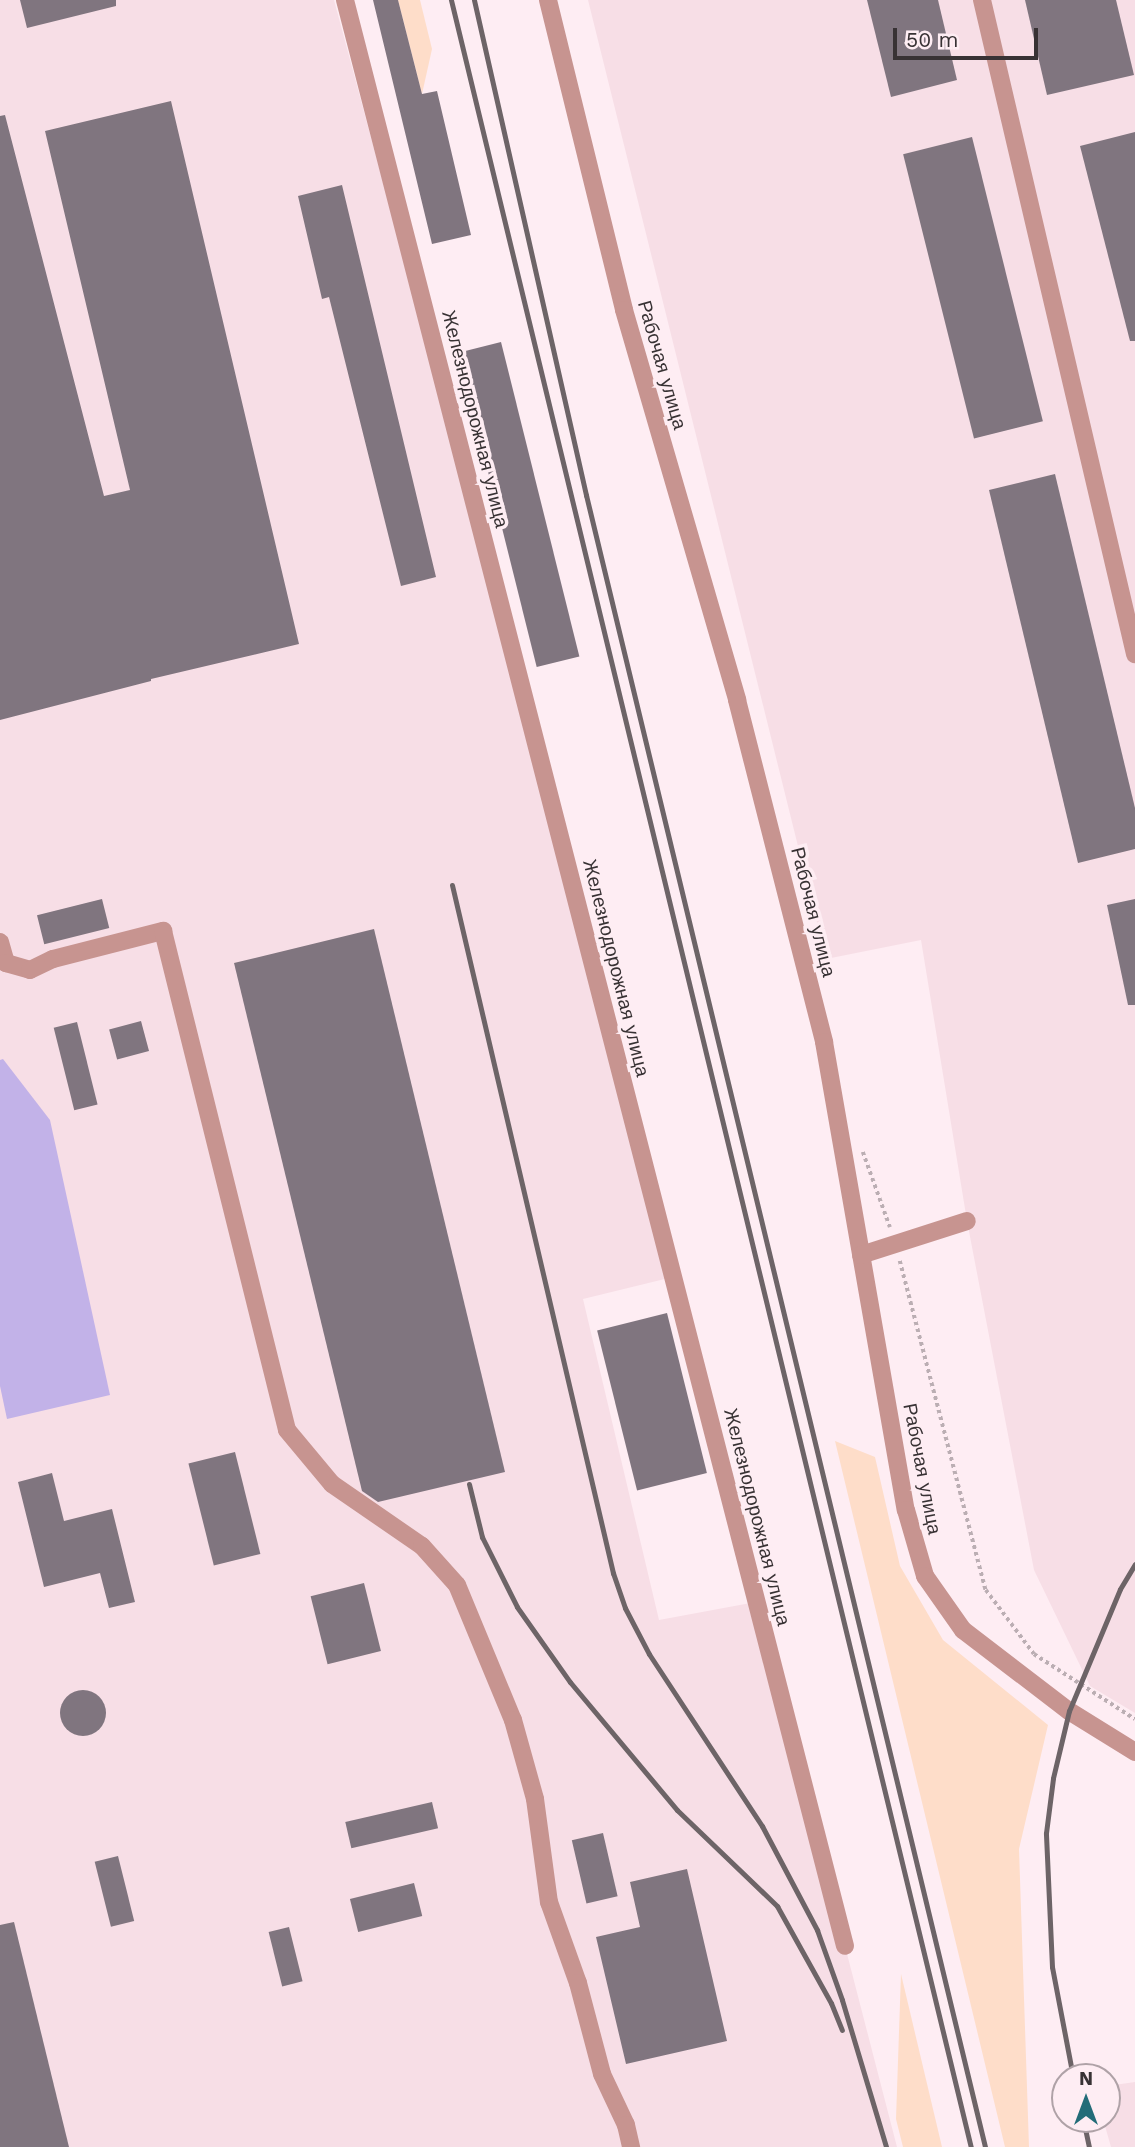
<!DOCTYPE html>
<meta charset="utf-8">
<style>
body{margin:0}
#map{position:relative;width:1135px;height:2147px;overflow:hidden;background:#feedf3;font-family:"Work Sans",sans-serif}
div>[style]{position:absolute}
.built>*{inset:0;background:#f7dee6}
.green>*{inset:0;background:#feddc9}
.water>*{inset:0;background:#c2b2e8}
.building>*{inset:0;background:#80757f;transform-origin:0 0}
.round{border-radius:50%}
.path>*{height:3.5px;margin-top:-1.75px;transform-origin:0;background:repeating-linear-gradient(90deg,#bbaeb3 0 3.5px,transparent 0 7px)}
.minor>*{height:18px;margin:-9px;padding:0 9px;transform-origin:9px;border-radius:9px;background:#c79490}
.rail>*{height:5px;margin:-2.5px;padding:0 2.5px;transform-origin:2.5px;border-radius:2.5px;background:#6d6467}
span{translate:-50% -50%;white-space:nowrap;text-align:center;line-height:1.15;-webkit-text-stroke:7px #feedf3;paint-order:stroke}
.street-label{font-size:19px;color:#383234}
.north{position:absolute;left:1051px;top:2063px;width:70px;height:70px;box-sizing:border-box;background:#feedf3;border:2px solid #afa2a7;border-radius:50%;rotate:0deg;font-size:19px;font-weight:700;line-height:28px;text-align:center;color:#383234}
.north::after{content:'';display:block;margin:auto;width:24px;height:32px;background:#236c78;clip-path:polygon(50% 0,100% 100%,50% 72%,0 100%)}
.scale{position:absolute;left:893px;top:28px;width:145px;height:32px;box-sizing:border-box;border:4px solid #383234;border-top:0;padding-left:9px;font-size:21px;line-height:24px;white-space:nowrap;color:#383234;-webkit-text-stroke:5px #feedf3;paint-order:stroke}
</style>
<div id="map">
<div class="built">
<i style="clip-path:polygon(0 0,334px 0,677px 1276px,583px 1299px,659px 1620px,756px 1602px,897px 2147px,0 2147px)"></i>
<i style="clip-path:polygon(588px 0,1135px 0,1135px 1713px,1090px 1686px,1034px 1570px,967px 1221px,921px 940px,826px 959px)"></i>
<i style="clip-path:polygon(1135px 2082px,1135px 2147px,1111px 2147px,1103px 2119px,1107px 2119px,1107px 2086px)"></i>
</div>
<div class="green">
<i style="clip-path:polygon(398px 0,420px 0,432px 49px,422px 94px)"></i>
<i style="clip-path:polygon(835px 1441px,875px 1457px,900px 1566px,943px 1640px,1048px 1725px,1019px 1849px,1029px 2147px,1005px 2147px)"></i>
<i style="clip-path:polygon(901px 1974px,942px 2147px,903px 2147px,896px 2119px)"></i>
</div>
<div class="water">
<i style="clip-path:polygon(3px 1059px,50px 1120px,110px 1395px,7px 1419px,0 1386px,0 1060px)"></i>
</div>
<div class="building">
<i style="clip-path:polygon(20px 0,116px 0,116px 6px,27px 28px)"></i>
<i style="clip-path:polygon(373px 0,398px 0,422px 94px,437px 91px,471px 235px,432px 244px)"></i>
<i style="clip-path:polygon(867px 0,938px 0,957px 80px,891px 97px)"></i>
<i style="clip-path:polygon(1025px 0,1116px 0,1134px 75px,1047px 95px)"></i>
<i style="clip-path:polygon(171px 101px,299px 644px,151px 679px,151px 681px,0 720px,0 116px,5px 115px,104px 496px,130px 490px,45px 131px)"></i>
<i style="clip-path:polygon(1135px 132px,1135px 341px,1130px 341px,1080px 146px)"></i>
<i style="left:972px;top:137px;width:293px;height:71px;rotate:76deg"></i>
<i style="clip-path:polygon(342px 185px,436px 577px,401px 586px,329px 297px,322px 299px,298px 196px)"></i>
<i style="left:501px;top:342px;width:324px;height:44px;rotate:76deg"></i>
<i style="clip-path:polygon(1055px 474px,1135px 808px,1135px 849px,1078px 863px,989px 490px)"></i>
<i style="left:102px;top:899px;width:30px;height:67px;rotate:76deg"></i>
<i style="clip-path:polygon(1135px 899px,1135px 1005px,1128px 1005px,1107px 905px)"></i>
<i style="clip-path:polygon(374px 929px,505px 1472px,378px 1502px,362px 1491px,234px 963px)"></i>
<i style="left:141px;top:1021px;width:31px;height:33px;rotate:75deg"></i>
<i style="left:77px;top:1022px;width:85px;height:24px;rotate:76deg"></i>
<i style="left:667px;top:1313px;width:165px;height:72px;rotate:76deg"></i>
<i style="left:235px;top:1452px;width:105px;height:48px;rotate:76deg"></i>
<i style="clip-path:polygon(52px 1473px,64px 1521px,112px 1509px,135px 1602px,109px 1608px,100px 1573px,44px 1587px,18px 1482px)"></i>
<i style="left:364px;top:1583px;width:70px;height:55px;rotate:76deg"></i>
<i class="round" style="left:60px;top:1690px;width:46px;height:46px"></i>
<i style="left:432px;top:1802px;width:27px;height:89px;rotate:77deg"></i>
<i style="left:603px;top:1833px;width:65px;height:32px;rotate:77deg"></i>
<i style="left:118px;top:1856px;width:67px;height:24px;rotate:76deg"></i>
<i style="clip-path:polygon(687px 1869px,727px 2041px,626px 2064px,596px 1937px,640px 1927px,630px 1882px)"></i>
<i style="left:414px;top:1883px;width:34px;height:66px;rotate:76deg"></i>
<i style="clip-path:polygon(14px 1922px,69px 2147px,0 2147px,0 1925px)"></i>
<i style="left:289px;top:1927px;width:56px;height:21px;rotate:76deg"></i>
</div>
<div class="path">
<i style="left:863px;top:1152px;width:80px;rotate:70.2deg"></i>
<i style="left:900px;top:1261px;width:340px;rotate:75.4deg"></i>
<i style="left:986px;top:1590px;width:80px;rotate:53.1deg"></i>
<i style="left:1034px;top:1654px;width:120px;rotate:32.8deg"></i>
</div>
<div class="minor">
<i style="left:345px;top:0;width:2009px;rotate:75.59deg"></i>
<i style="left:548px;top:0;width:319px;rotate:76.2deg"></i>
<i style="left:624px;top:310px;width:406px;rotate:73.8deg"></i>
<i style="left:737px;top:700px;width:353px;rotate:75.7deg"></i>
<i style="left:824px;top:1042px;width:475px;rotate:80.1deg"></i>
<i style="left:906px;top:1510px;width:69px;rotate:73.9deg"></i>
<i style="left:925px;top:1576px;width:66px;rotate:54.9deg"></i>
<i style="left:963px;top:1630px;width:133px;rotate:37.4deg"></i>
<i style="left:1069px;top:1711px;width:78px;rotate:31.8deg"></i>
<i style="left:982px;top:0;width:672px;rotate:76.83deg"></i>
<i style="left:0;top:942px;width:22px;rotate:74deg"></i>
<i style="left:6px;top:963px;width:25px;rotate:16deg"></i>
<i style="left:30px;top:970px;width:25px;rotate:-26deg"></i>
<i style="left:53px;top:959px;width:114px;rotate:-14.3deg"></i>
<i style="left:163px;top:931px;width:514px;rotate:76.04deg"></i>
<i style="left:287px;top:1430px;width:70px;rotate:50.2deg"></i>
<i style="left:332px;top:1484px;width:109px;rotate:34.6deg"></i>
<i style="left:422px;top:1546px;width:52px;rotate:48.1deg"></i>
<i style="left:457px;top:1585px;width:146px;rotate:67.5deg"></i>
<i style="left:513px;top:1720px;width:82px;rotate:74.4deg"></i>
<i style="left:535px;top:1799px;width:104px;rotate:82.3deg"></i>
<i style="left:549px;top:1902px;width:86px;rotate:70.3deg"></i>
<i style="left:578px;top:1983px;width:94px;rotate:75.2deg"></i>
<i style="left:602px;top:2074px;width:56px;rotate:64.8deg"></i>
<i style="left:626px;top:2125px;width:23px;rotate:77deg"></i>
<i style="left:861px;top:1255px;width:111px;rotate:-17.8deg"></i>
</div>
<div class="rail">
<i style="left:451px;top:0;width:2209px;rotate:76.39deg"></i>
<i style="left:474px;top:0;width:508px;rotate:77.25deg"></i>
<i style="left:586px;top:495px;width:1700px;rotate:76.42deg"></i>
<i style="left:452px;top:885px;width:707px;rotate:76.83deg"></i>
<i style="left:613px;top:1573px;width:37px;rotate:71deg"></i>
<i style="left:625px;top:1608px;width:52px;rotate:62.4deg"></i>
<i style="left:649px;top:1654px;width:206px;rotate:56.7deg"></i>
<i style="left:762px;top:1826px;width:118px;rotate:62.1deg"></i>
<i style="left:817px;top:1930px;width:74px;rotate:70.3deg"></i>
<i style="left:842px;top:2000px;width:153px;rotate:73.3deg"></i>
<i style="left:469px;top:1484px;width:55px;rotate:76.2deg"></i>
<i style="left:482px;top:1537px;width:78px;rotate:63.4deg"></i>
<i style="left:517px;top:1607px;width:92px;rotate:54.8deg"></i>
<i style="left:570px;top:1682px;width:167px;rotate:50.1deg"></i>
<i style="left:677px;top:1810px;width:139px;rotate:43.8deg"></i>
<i style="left:777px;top:1906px;width:111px;rotate:60.9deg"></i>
<i style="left:831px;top:2003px;width:29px;rotate:68deg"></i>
<i style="left:1073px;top:2077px;width:112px;rotate:-100.8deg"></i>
<i style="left:1052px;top:1967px;width:134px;rotate:-92.6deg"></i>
<i style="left:1046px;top:1833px;width:55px;rotate:-82.7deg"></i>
<i style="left:1053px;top:1778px;width:69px;rotate:-76.6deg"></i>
<i style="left:1069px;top:1711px;width:132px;rotate:-67.3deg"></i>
<i style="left:1120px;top:1589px;width:29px;rotate:-59deg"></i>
<i style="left:1083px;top:2119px;width:29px;rotate:78deg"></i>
</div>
<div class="street-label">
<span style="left:662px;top:365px;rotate:74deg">Рабочая улица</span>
<span style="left:475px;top:419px;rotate:76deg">Железнодорожная улица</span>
<span style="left:813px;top:912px;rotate:76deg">Рабочая улица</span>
<span style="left:616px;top:968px;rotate:76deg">Железнодорожная улица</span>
<span style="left:922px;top:1469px;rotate:79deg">Рабочая улица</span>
<span style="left:757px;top:1517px;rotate:76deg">Железнодорожная улица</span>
</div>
<div class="north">N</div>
<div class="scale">50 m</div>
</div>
